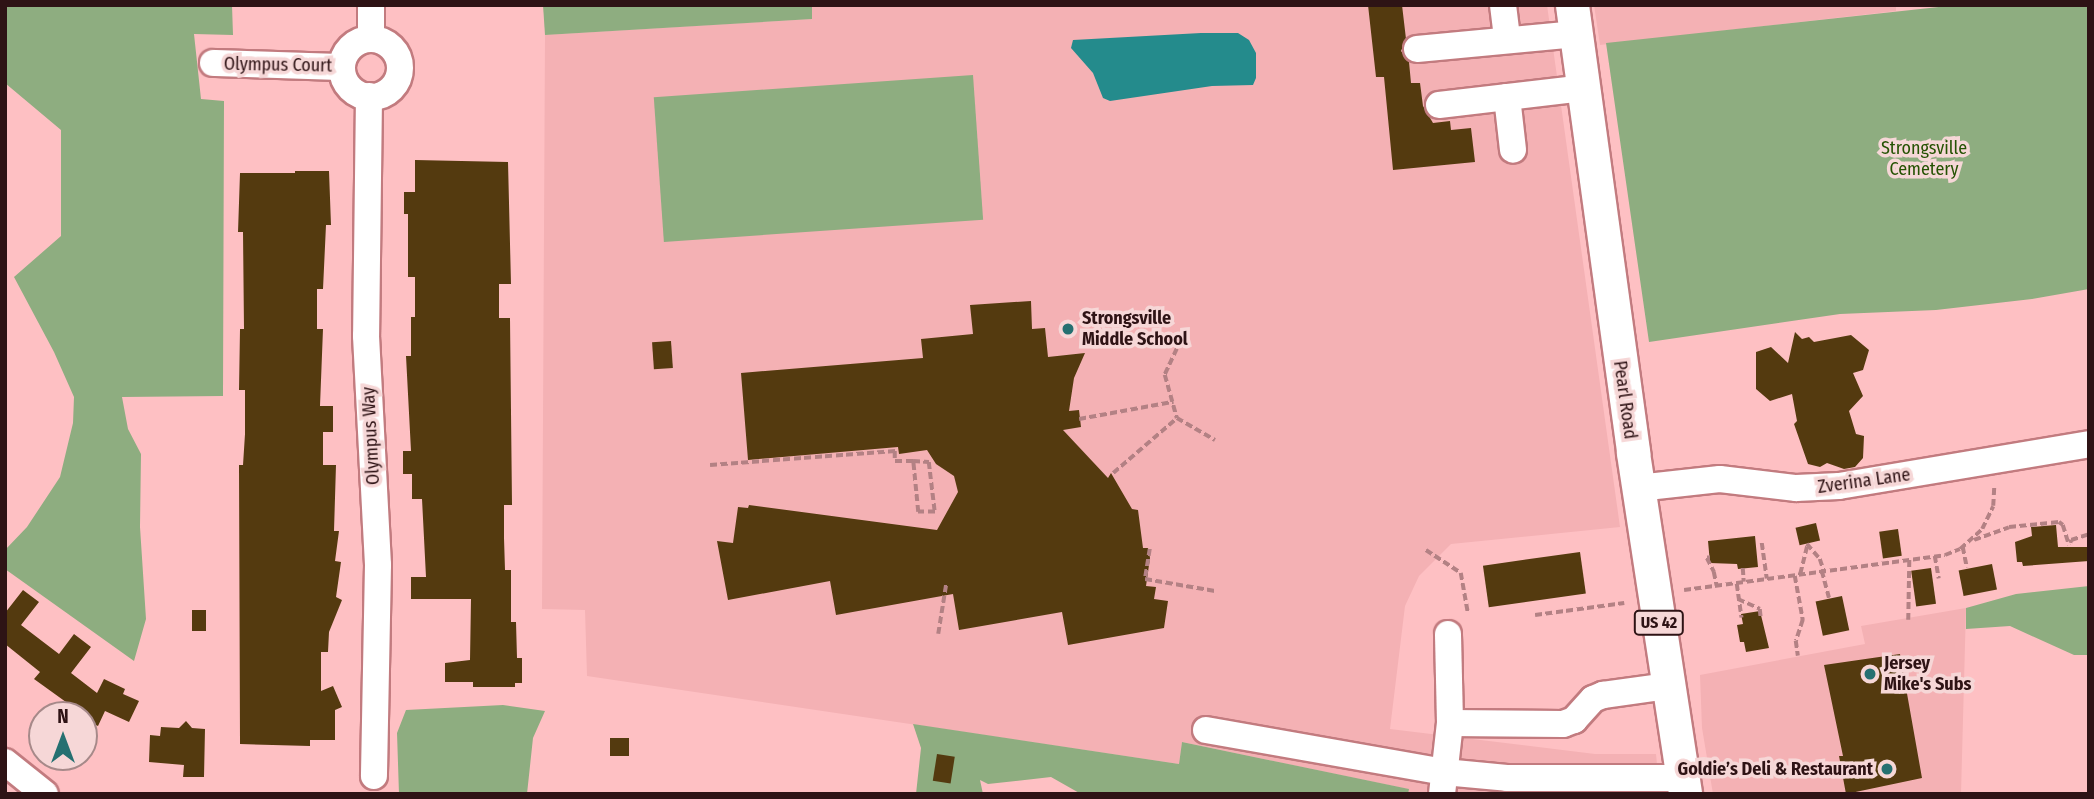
<!DOCTYPE html>
<meta charset="utf-8">
<style>
body{margin:0}
#map{position:relative;width:2094px;height:799px;overflow:hidden;background:#fec0c3;font-family:"Fira Sans Condensed",sans-serif}
div>[style]{position:absolute}
.built>*{inset:0;background:#f4b1b4}
.green>*{inset:0;background:#8ead80;transform-origin:0 0}
.water>*{inset:0;background:#248b8c}
.building>*{inset:0;background:#543a0f;transform-origin:0 0}
.path>*{height:3.5px;margin-top:-1.75px;transform-origin:0;background:repeating-linear-gradient(90deg,#b38184 0 7px,transparent 0 10.5px)}
.roads{filter:drop-shadow(2px 0 #c27b7f) drop-shadow(-2px 0 #c27b7f) drop-shadow(0 2px #c27b7f) drop-shadow(0 -2px #c27b7f)}
.minor>*{height:26px;margin:-13px;padding:0 13px;transform-origin:13px;border-radius:13px;background:#fff}
.minor>.ring{margin:-13px;padding:0;box-sizing:content-box;background:none;border:26px solid #fff;border-radius:50%}
.major>*{height:33px;margin:-16.5px;padding:0 16.5px;transform-origin:16.5px;border-radius:16.5px;background:#fff}
.dots>*{width:19px;height:19px;translate:-50% -50%;box-sizing:border-box;border:4px solid #f6d7d7;border-radius:50%}
span{translate:-50% -50%;white-space:nowrap;text-align:center;line-height:1.15;-webkit-text-stroke:7px #f6d7d7;paint-order:stroke}
.shield-label span{padding:2px 5px;background:#f6d7d7;border:2px solid;border-radius:5px;-webkit-text-stroke-width:0}
.shield-label{font-size:16px;color:#2e1315;font-weight:700}
.street-label{font-size:18px;color:#2e1315}
.park-label{font-size:18px;color:#255203}
.poi-label{font-size:18px;color:#2e1315;font-weight:700}
.left{translate:0 -50%;text-align:left}
.right{translate:-100% -50%;text-align:right}
.frame{position:absolute;inset:0;border:7px solid #2e1315;pointer-events:none}
.north{position:absolute;left:28px;top:701px;width:70px;height:70px;box-sizing:border-box;background:#f6d7d7;border:2px solid #a68989;border-radius:50%;rotate:0deg;font-size:19px;font-weight:700;line-height:28px;text-align:center;color:#2e1315}
.north::after{content:'';display:block;margin:auto;width:24px;height:32px;background:#257071;clip-path:polygon(50% 0,100% 100%,50% 72%,0 100%)}
</style>
<div id="map">
<div class="built">
<i style="clip-path:polygon(812px 5px,1547px 5px,1620px 527px,1451px 544px,1419px 576px,1405px 606px,1390px 729px,1595px 754px,1656px 754px,1660px 794px,1408px 794px,1408px 789px,1182px 742px,1179px 764px,587px 676px,585px 610px,542px 609px,545px 35px,811px 19px)"></i>
<i style="clip-path:polygon(1594px 5px,1896px 5px,1896px 11px,1600px 45px)"></i>
<i style="clip-path:polygon(1966px 608px,1961px 794px,1713px 794px,1702px 728px,1700px 675px,1865px 644px,1861px 626px)"></i>
</div>
<div class="green">
<i style="clip-path:polygon(5px 5px,232px 5px,233px 35px,194px 34px,201px 99px,224px 101px,223px 396px,122px 397px,128px 429px,141px 454px,140px 527px,146px 619px,134px 661px,5px 569px,5px 550px,27px 527px,60px 477px,73px 423px,74px 397px,54px 352px,14px 277px,61px 236px,61px 130px,5px 83px)"></i>
<i style="clip-path:polygon(543px 5px,812px 5px,812px 19px,545px 35px)"></i>
<i style="clip-path:polygon(1957px 5px,2089px 5px,2089px 289px,2032px 299px,1936px 310px,1840px 314px,1649px 342px,1606px 43px)"></i>
<i style="left:973px;top:75px;width:145px;height:320px;rotate:86deg"></i>
<i style="clip-path:polygon(2089px 586px,2089px 655px,2074px 655px,2010px 626px,1966px 629px,1966px 608px,2016px 594px)"></i>
<i style="clip-path:polygon(503px 705px,545px 711px,533px 738px,527px 794px,399px 794px,397px 733px,406px 710px)"></i>
<i style="clip-path:polygon(913px 724px,1179px 764px,1182px 742px,1409px 789px,1408px 794px,1081px 794px,1051px 777px,988px 784px,980px 780px,983px 794px,916px 794px,921px 748px)"></i>
</div>
<div class="water">
<i style="clip-path:polygon(1201px 33px,1238px 33px,1249px 40px,1256px 53px,1256px 78px,1253px 85px,1212px 86px,1110px 101px,1103px 98px,1093px 73px,1071px 48px,1073px 40px)"></i>
</div>
<div class="building">
<i style="clip-path:polygon(1368px 5px,1402px 5px,1406px 39px,1401px 51px,1409px 62px,1411px 83px,1420px 83px,1423px 106px,1433px 123px,1450px 121px,1451px 130px,1471px 128px,1475px 162px,1393px 170px,1384px 77px,1376px 77px)"></i>
<i style="clip-path:polygon(415px 160px,508px 162px,511px 284px,499px 284px,499px 318px,510px 318px,512px 505px,504px 505px,504px 538px,505px 570px,511px 570px,511px 622px,516px 622px,517px 658px,522px 658px,522px 683px,515px 683px,515px 687px,473px 687px,473px 682px,445px 682px,445px 663px,470px 660px,471px 599px,411px 599px,411px 577px,426px 577px,422px 499px,412px 499px,412px 474px,403px 474px,403px 451px,411px 451px,406px 356px,411px 356px,411px 317px,415px 317px,415px 277px,408px 277px,408px 214px,404px 214px,404px 192px,415px 192px)"></i>
<i style="clip-path:polygon(295px 171px,329px 171px,331px 225px,326px 225px,323px 289px,317px 289px,317px 329px,323px 329px,320px 406px,333px 406px,333px 432px,323px 432px,323px 465px,336px 465px,334px 531px,339px 531px,335px 561px,341px 562px,336px 597px,342px 600px,329px 632px,328px 652px,321px 652px,321px 691px,333px 686px,342px 707px,335px 710px,335px 740px,310px 740px,310px 746px,240px 744px,239px 465px,243px 465px,245px 434px,245px 390px,239px 390px,240px 329px,244px 329px,243px 232px,238px 232px,240px 173px,295px 173px)"></i>
<i style="clip-path:polygon(1031px 301px,1032px 329px,1045px 328px,1048px 357px,1085px 353px,1074px 378px,1069px 411px,1079px 410px,1081px 427px,1063px 430px,1108px 478px,1111px 473px,1132px 509px,1138px 510px,1143px 548px,1148px 548px,1150px 558px,1146px 586px,1156px 587px,1154px 599px,1168px 601px,1164px 628px,1068px 645px,1062px 612px,959px 630px,953px 594px,836px 615px,830px 581px,728px 600px,717px 541px,733px 543px,738px 507px,748px 508px,749px 505px,937px 530px,958px 492px,954px 476px,936px 464px,927px 450px,899px 454px,898px 447px,748px 460px,741px 373px,923px 358px,921px 339px,973px 334px,970px 305px)"></i>
<i style="clip-path:polygon(1795px 332px,1802px 339px,1809px 337px,1814px 342px,1851px 335px,1869px 350px,1863px 370px,1853px 373px,1863px 396px,1849px 411px,1856px 434px,1864px 436px,1863px 458px,1855px 467px,1844px 469px,1827px 463px,1820px 467px,1808px 464px,1794px 424px,1797px 421px,1792px 394px,1770px 401px,1756px 389px,1756px 352px,1771px 347px,1788px 363px)"></i>
<i style="left:671px;top:341px;width:27px;height:19px;rotate:86deg"></i>
<i style="left:1816px;top:523px;width:18px;height:21px;rotate:77deg"></i>
<i style="clip-path:polygon(2056px 525px,2058px 547px,2089px 547px,2089px 561px,2023px 566px,2022px 562px,2017px 562px,2015px 542px,2032px 536px,2031px 527px)"></i>
<i style="left:1898px;top:529px;width:27px;height:19px;rotate:82deg"></i>
<i style="clip-path:polygon(1755px 536px,1758px 567px,1738px 569px,1737px 564px,1710px 563px,1708px 541px)"></i>
<i style="left:1580px;top:552px;width:42px;height:98px;rotate:82deg"></i>
<i style="left:1992px;top:564px;width:26px;height:34px;rotate:79deg"></i>
<i style="left:1931px;top:568px;width:36px;height:20px;rotate:82deg"></i>
<i style="clip-path:polygon(23px 590px,39px 602px,21px 625px,59px 654px,74px 634px,91px 647px,71px 673px,97px 693px,104px 679px,125px 689px,123px 694px,139px 701px,129px 722px,105px 711px,98px 726px,84px 720px,84px 715px,34px 679px,40px 672px,5px 644px,5px 613px)"></i>
<i style="left:1842px;top:596px;width:35px;height:27px;rotate:78deg"></i>
<i style="left:192px;top:610px;width:14px;height:21px"></i>
<i style="clip-path:polygon(1760px 611px,1769px 648px,1746px 652px,1744px 642px,1740px 642px,1737px 625px,1743px 624px,1741px 614px)"></i>
<i style="clip-path:polygon(1900px 654px,1922px 778px,1846px 794px,1839px 756px,1843px 756px,1824px 665px)"></i>
<i style="clip-path:polygon(186px 721px,192px 728px,205px 729px,204px 777px,183px 777px,184px 765px,149px 762px,150px 735px,160px 736px,161px 727px,179px 728px)"></i>
<i style="left:610px;top:738px;width:19px;height:18px"></i>
<i style="left:937px;top:754px;width:18px;height:27px;rotate:9deg"></i>
</div>
<div class="path">
<i style="left:1177px;top:349px;width:29px;rotate:115deg"></i>
<i style="left:1165px;top:375px;width:45px;rotate:74.4deg"></i>
<i style="left:1177px;top:418px;width:44px;rotate:30.1deg"></i>
<i style="left:1079px;top:419px;width:96px;rotate:-10.3deg"></i>
<i style="left:710px;top:465px;width:186px;rotate:-4.3deg"></i>
<i style="left:895px;top:451px;width:10px;rotate:90deg"></i>
<i style="left:895px;top:461px;width:18px"></i>
<i style="left:913px;top:461px;width:16px;rotate:4deg"></i>
<i style="left:929px;top:462px;width:50px;rotate:83.2deg"></i>
<i style="left:935px;top:512px;width:17px;rotate:180deg"></i>
<i style="left:918px;top:512px;width:51px;rotate:-95.6deg"></i>
<i style="left:1113px;top:473px;width:84px;rotate:-40.7deg"></i>
<i style="left:1974px;top:540px;width:37px;rotate:-20deg"></i>
<i style="left:2009px;top:527px;width:50px;rotate:-5.7deg"></i>
<i style="left:2059px;top:522px;width:5px;rotate:37deg"></i>
<i style="left:2063px;top:525px;width:21px;rotate:73deg"></i>
<i style="left:1762px;top:543px;width:36px;rotate:82deg"></i>
<i style="left:2070px;top:543px;width:3px;rotate:-72deg"></i>
<i style="left:2071px;top:540px;width:19px;rotate:-18deg"></i>
<i style="left:1807px;top:544px;width:20px;rotate:49deg"></i>
<i style="left:1820px;top:559px;width:13px;rotate:72deg"></i>
<i style="left:1963px;top:547px;width:21px;rotate:79deg"></i>
<i style="left:1150px;top:549px;width:30px;rotate:99deg"></i>
<i style="left:1145px;top:579px;width:71px;rotate:9.7deg"></i>
<i style="left:1426px;top:550px;width:42px;rotate:33.3deg"></i>
<i style="left:1461px;top:573px;width:39px;rotate:80deg"></i>
<i style="left:1935px;top:556px;width:23px;rotate:80deg"></i>
<i style="left:1710px;top:558px;width:3px;rotate:180deg"></i>
<i style="left:1707px;top:558px;width:16px;rotate:63deg"></i>
<i style="left:1714px;top:572px;width:14px;rotate:78deg"></i>
<i style="left:1743px;top:568px;width:14px;rotate:86deg"></i>
<i style="left:1822px;top:571px;width:28px;rotate:75deg"></i>
<i style="left:1800px;top:574px;width:29px;rotate:-76deg"></i>
<i style="left:1795px;top:576px;width:45px;rotate:79.7deg"></i>
<i style="left:1803px;top:620px;width:22px;rotate:108deg"></i>
<i style="left:1796px;top:641px;width:15px;rotate:82deg"></i>
<i style="left:1737px;top:584px;width:34px;rotate:82deg"></i>
<i style="left:1684px;top:590px;width:263px;rotate:-7.6deg"></i>
<i style="left:1945px;top:555px;width:16px;rotate:-22deg"></i>
<i style="left:1960px;top:549px;width:30px;rotate:-42deg"></i>
<i style="left:1982px;top:529px;width:25px;rotate:-64deg"></i>
<i style="left:1993px;top:506px;width:19px;rotate:-87deg"></i>
<i style="left:1738px;top:599px;width:24px;rotate:24deg"></i>
<i style="left:1760px;top:609px;width:10px;rotate:84deg"></i>
<i style="left:1535px;top:615px;width:90px;rotate:-7.7deg"></i>
<i style="left:1908px;top:620px;width:60px;rotate:-89deg"></i>
<i style="left:938px;top:634px;width:51px;rotate:-80.9deg"></i>
</div>
<div class="roads">
<div class="minor">
<i style="left:371px;top:5px;width:34px;rotate:90deg"></i>
<i style="left:1503px;top:5px;width:35px;rotate:83deg"></i>
<i class="ring" style="left:342px;top:39px;width:32px;height:32px"></i>
<i style="left:1417px;top:49px;width:160px;rotate:-5.4deg"></i>
<i style="left:213px;top:63px;width:129px;rotate:1.8deg"></i>
<i style="left:369px;top:96px;width:240px;rotate:90.7deg"></i>
<i style="left:366px;top:336px;width:229px;rotate:87deg"></i>
<i style="left:378px;top:565px;width:211px;rotate:91.1deg"></i>
<i style="left:1507px;top:97px;width:53px;rotate:83.5deg"></i>
<i style="left:1439px;top:105px;width:145px;rotate:-6.7deg"></i>
<i style="left:1638px;top:488px;width:82px;rotate:-6.3deg"></i>
<i style="left:1720px;top:479px;width:77px;rotate:6.8deg"></i>
<i style="left:1796px;top:488px;width:43px;rotate:-2.7deg"></i>
<i style="left:1839px;top:486px;width:254px;rotate:-9.5deg"></i>
<i style="left:1450px;top:723px;width:113px;rotate:0.5deg"></i>
<i style="left:1563px;top:724px;width:12px;rotate:-20deg"></i>
<i style="left:1574px;top:720px;width:28px;rotate:-48deg"></i>
<i style="left:1593px;top:699px;width:11px;rotate:-22deg"></i>
<i style="left:1603px;top:695px;width:59px;rotate:-7.9deg"></i>
<i style="left:1206px;top:730px;width:242px;rotate:10deg"></i>
<i style="left:1444px;top:772px;width:63px;rotate:5.4deg"></i>
<i style="left:1507px;top:778px;width:175px"></i>
<i style="left:5px;top:762px;width:51px;rotate:38.7deg"></i>
<i style="left:1442px;top:794px;width:71px;rotate:-83.6deg"></i>
<i style="left:1450px;top:723px;width:89px;rotate:-91.3deg"></i>
</div>
<div class="major">
<i style="left:1572px;top:5px;width:452px;rotate:82.2deg"></i>
<i style="left:1633px;top:453px;width:345px;rotate:81.3deg"></i>
</div>
</div>
<div class="dots">
<i style="left:1068px;top:329px;background:#257071"></i>
<i style="left:1870px;top:674px;background:#257071"></i>
<i style="left:1887px;top:769px;background:#257071"></i>
</div>
<div class="shield-label">
<span style="left:1659px;top:623px">US 42</span>
</div>
<div class="street-label">
<span style="left:278px;top:65px;rotate:1deg">Olympus Court</span>
<span style="left:1625px;top:400px;rotate:82deg">Pearl Road</span>
<span style="left:371px;top:436px;rotate:-93deg">Olympus Way</span>
<span style="left:1864px;top:481px;rotate:-8deg">Zverina Lane</span>
</div>
<div class="park-label">
<span style="left:1924px;top:159px">Strongsville<br>Cemetery</span>
</div>
<div class="poi-label">
<span class="left" style="left:1082px;top:329px">Strongsville<br>Middle School</span>
<span class="left" style="left:1884px;top:674px">Jersey<br>Mike's Subs</span>
<span class="right" style="left:1873px;top:769px">Goldie’s Deli &amp; Restaurant</span>
</div>
<div class="frame"></div>
<div class="north">N</div>
</div>
